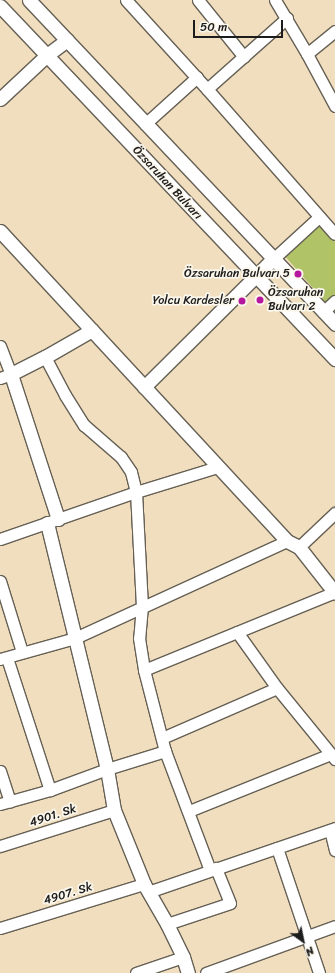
<!DOCTYPE html>
<meta charset="utf-8">
<style>
body{margin:0}
#map{position:relative;width:335px;height:973px;overflow:hidden;background:#f0debe;font-family:Sriracha,sans-serif}
div>[style]{position:absolute}
.green>*{inset:0;background:#b0c367}
.roads{filter:drop-shadow(1px 0 #666055) drop-shadow(-1px 0 #666055) drop-shadow(0 1px #666055) drop-shadow(0 -1px #666055)}
.minor>*{height:11px;margin:-5.5px;padding:0 5.5px;transform-origin:5.5px;border-radius:5.5px;background:#fff}
.tertiary>*{height:13px;margin:-6.5px;padding:0 6.5px;transform-origin:6.5px;border-radius:6.5px;background:#fff}
.dots>*{width:11px;height:11px;translate:-50% -50%;box-sizing:border-box;border:2px solid #fbf7ec;border-radius:50%}
span{translate:-50% -50%;white-space:nowrap;text-align:center;line-height:1.15;-webkit-text-stroke:3.5px #fbf7ec;paint-order:stroke}
.street-label{font-size:12px;color:#1c1c1c}
.poi-label{font-size:12px;color:#1c1c1c}
.right{translate:-100% -50%;text-align:right}
.left{translate:0 -50%;text-align:left}
.north{position:absolute;left:283px;top:921px;width:40px;height:40px;-webkit-text-stroke:3px #fbf7ec;paint-order:stroke;rotate:147deg;font-size:11px;font-weight:700;line-height:16px;text-align:center;color:#1c1c1c}
.north::after{content:'';display:block;margin:auto;width:14px;height:18px;background:#1c1c1c;clip-path:polygon(50% 0,100% 100%,50% 72%,0 100%)}
.scale{position:absolute;left:193px;top:20px;width:90px;height:18px;box-sizing:border-box;border:2px solid #1c1c1c;border-top:0;padding-left:5px;font-size:12px;line-height:14px;white-space:nowrap;color:#1c1c1c;-webkit-text-stroke:3px #fbf7ec;paint-order:stroke}
</style>
<div id="map">
<div class="green">
<i style="clip-path:polygon(319px 223px,335px 242px,335px 295px,327px 304px,284px 255px)"></i>
</div>
<div class="roads">
<div class="minor">
<i style="left:126px;top:0;width:120px;rotate:47.7deg"></i>
<i style="left:207px;top:89px;width:193px;rotate:48.6deg"></i>
<i style="left:198px;top:0;width:73px;rotate:51.1deg"></i>
<i style="left:275px;top:0;width:63px;rotate:59.3deg"></i>
<i style="left:335px;top:31px;width:36px;rotate:141deg"></i>
<i style="left:307px;top:54px;width:59px;rotate:61.7deg"></i>
<i style="left:207px;top:89px;width:107px;rotate:-41.6deg"></i>
<i style="left:145px;top:124px;width:70px;rotate:-42.1deg"></i>
<i style="left:272px;top:260px;width:64px;rotate:-42.5deg"></i>
<i style="left:323px;top:312px;width:16px;rotate:-43deg"></i>
<i style="left:0;top:346px;width:30px;rotate:69deg"></i>
<i style="left:11px;top:374px;width:12px;rotate:160deg"></i>
<i style="left:45px;top:357px;width:43px;rotate:62.2deg"></i>
<i style="left:65px;top:395px;width:36px;rotate:58deg"></i>
<i style="left:84px;top:425px;width:49px;rotate:40.9deg"></i>
<i style="left:121px;top:457px;width:18px;rotate:56deg"></i>
<i style="left:131px;top:472px;width:21px;rotate:76deg"></i>
<i style="left:136px;top:492px;width:114px;rotate:87deg"></i>
<i style="left:142px;top:606px;width:32px;rotate:95deg"></i>
<i style="left:139px;top:638px;width:32px;rotate:81deg"></i>
<i style="left:144px;top:670px;width:84px;rotate:75.5deg"></i>
<i style="left:165px;top:751px;width:127px;rotate:69.3deg"></i>
<i style="left:0;top:539px;width:144px;rotate:-19.1deg"></i>
<i style="left:136px;top:492px;width:86px;rotate:-17deg"></i>
<i style="left:299px;top:547px;width:50px;rotate:-43.4deg"></i>
<i style="left:0;top:581px;width:74px;rotate:72.8deg"></i>
<i style="left:237px;top:632px;width:69px;rotate:54.5deg"></i>
<i style="left:277px;top:688px;width:92px;rotate:50.8deg"></i>
<i style="left:7px;top:658px;width:139px;rotate:72deg"></i>
<i style="left:0;top:659px;width:78px;rotate:-15.6deg"></i>
<i style="left:75px;top:638px;width:233px;rotate:-24.6deg"></i>
<i style="left:144px;top:670px;width:206px;rotate:-22.2deg"></i>
<i style="left:162px;top:738px;width:125px;rotate:-23.5deg"></i>
<i style="left:0;top:771px;width:32px;rotate:72deg"></i>
<i style="left:0;top:804px;width:52px;rotate:-15.6deg"></i>
<i style="left:50px;top:790px;width:61px;rotate:-20.2deg"></i>
<i style="left:107px;top:769px;width:61px;rotate:-17.2deg"></i>
<i style="left:189px;top:811px;width:153px;rotate:-21.9deg"></i>
<i style="left:330px;top:830px;width:21px;rotate:76deg"></i>
<i style="left:0;top:846px;width:120px;rotate:-17.5deg"></i>
<i style="left:277px;top:848px;width:132px;rotate:71.4deg"></i>
<i style="left:148px;top:892px;width:198px;rotate:-18.9deg"></i>
<i style="left:167px;top:924px;width:66px;rotate:-18.4deg"></i>
<i style="left:230px;top:903px;width:38px;rotate:-112deg"></i>
<i style="left:0;top:928px;width:151px;rotate:-17deg"></i>
<i style="left:136px;top:973px;width:50px;rotate:-18.8deg"></i>
<i style="left:206px;top:973px;width:137px;rotate:-20deg"></i>
</div>
<div class="tertiary">
<i style="left:29px;top:0;width:446px;rotate:46.6deg"></i>
<i style="left:0;top:6px;width:487px;rotate:46.5deg"></i>
<i style="left:0;top:99px;width:64px;rotate:-43.1deg"></i>
<i style="left:47px;top:55px;width:25px;rotate:-37deg"></i>
<i style="left:0;top:231px;width:422px;rotate:47.2deg"></i>
<i style="left:287px;top:541px;width:13px;rotate:27deg"></i>
<i style="left:299px;top:547px;width:58px;rotate:52deg"></i>
<i style="left:144px;top:387px;width:180px;rotate:-44.8deg"></i>
<i style="left:58px;top:519px;width:152px;rotate:-108deg"></i>
<i style="left:11px;top:374px;width:38px;rotate:-27deg"></i>
<i style="left:45px;top:357px;width:54px;rotate:-29.9deg"></i>
<i style="left:47px;top:523px;width:253px;rotate:76.3deg"></i>
<i style="left:107px;top:769px;width:42px;rotate:80.3deg"></i>
<i style="left:114px;top:810px;width:80px;rotate:67.9deg"></i>
<i style="left:144px;top:884px;width:46px;rotate:60.1deg"></i>
<i style="left:167px;top:924px;width:37px;rotate:64deg"></i>
<i style="left:183px;top:957px;width:17px;rotate:73deg"></i>
</div>
</div>
<div class="dots">
<i style="left:298px;top:274px;background:#b5179e"></i>
<i style="left:260px;top:300px;background:#b5179e"></i>
<i style="left:242px;top:301px;background:#b5179e"></i>
</div>
<div class="street-label">
<span style="left:167px;top:183px;rotate:47deg">Özsaruhan Bulvarı</span>
<span style="left:53px;top:816px;rotate:-18deg">4901. Sk</span>
<span style="left:68px;top:894px;rotate:-17deg">4907. Sk</span>
</div>
<div class="poi-label">
<span class="right" style="left:290px;top:274px">Özsaruhan Bulvarı 5</span>
<span class="left" style="left:268px;top:300px">Özsaruhan<br>Bulvarı 2</span>
<span class="right" style="left:234px;top:301px">Yolcu Kardesler</span>
</div>
<div class="north">N</div>
<div class="scale">50 m</div>
</div>
